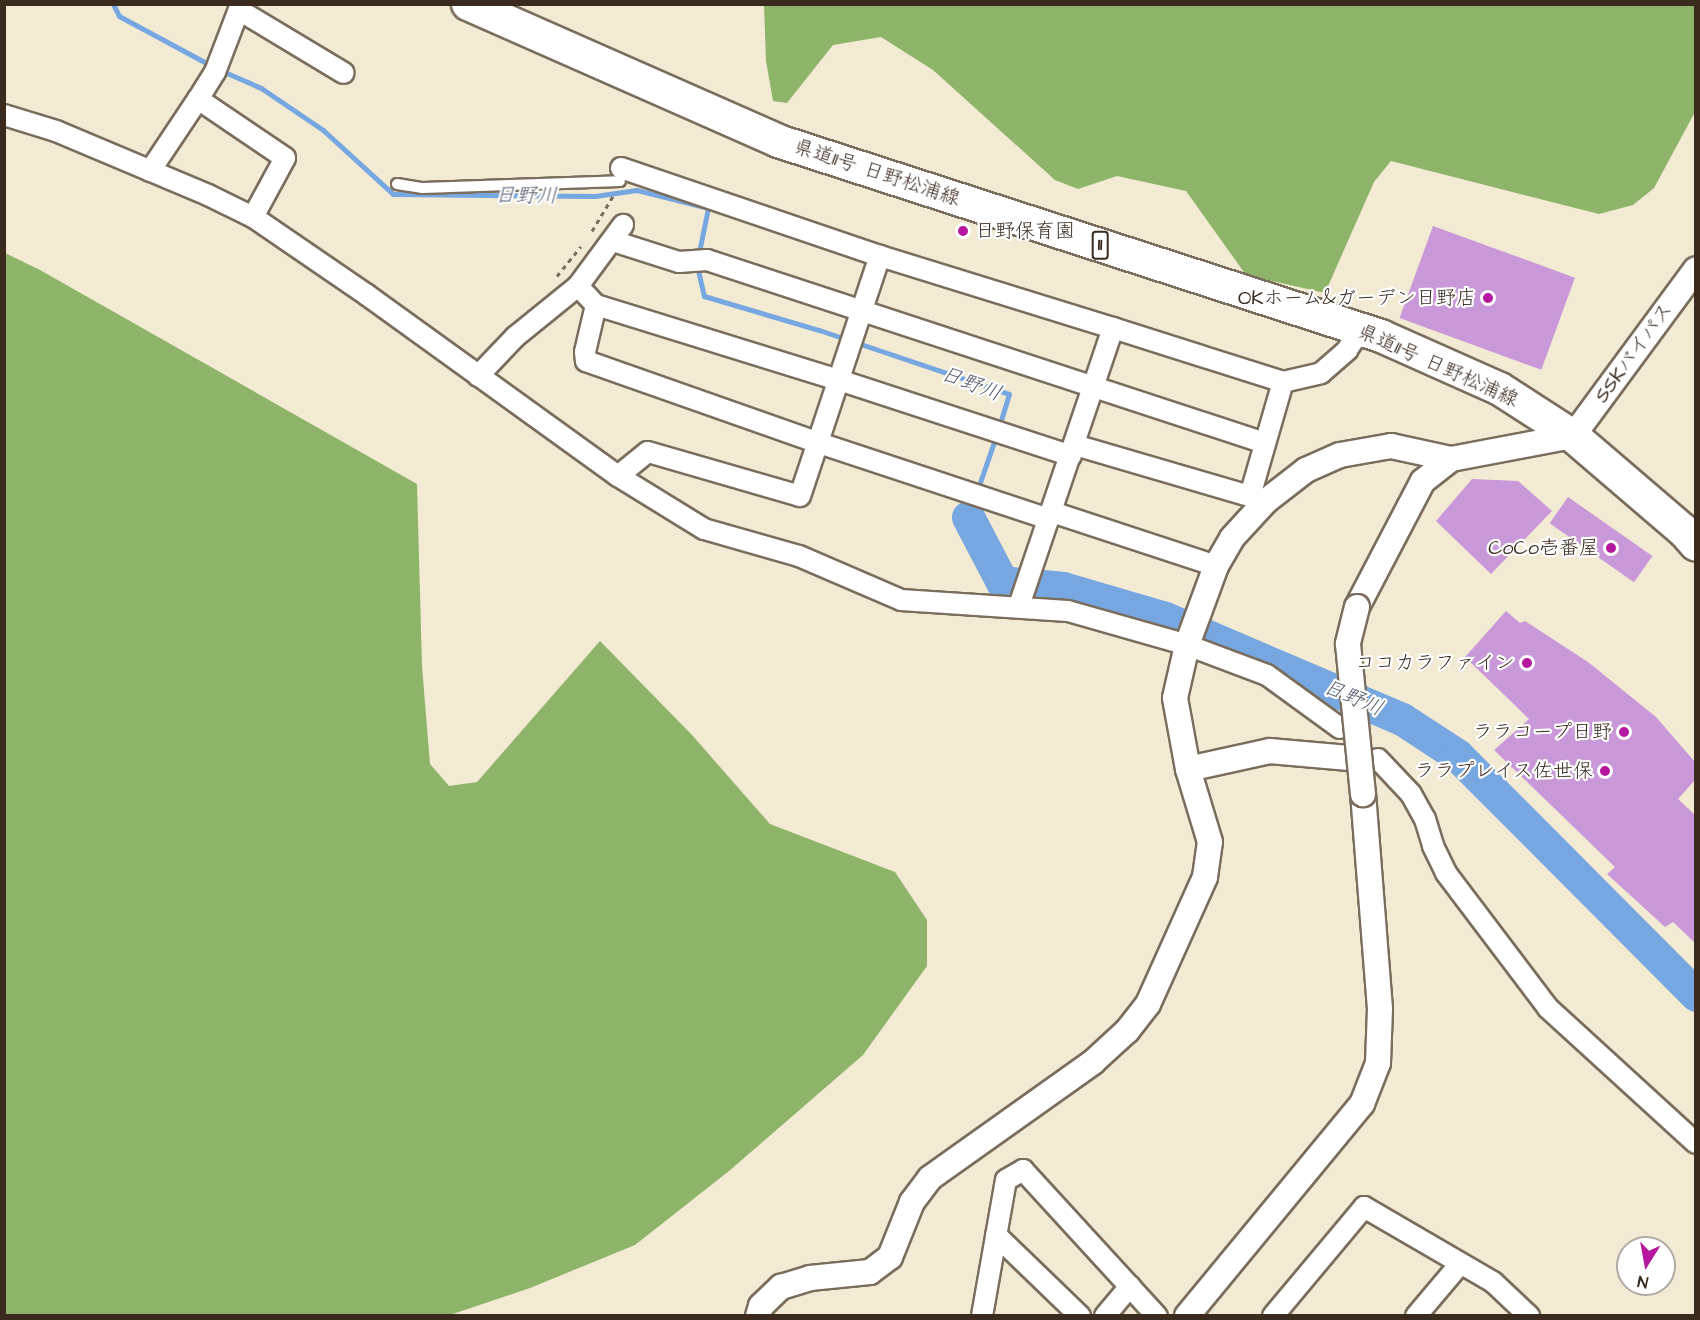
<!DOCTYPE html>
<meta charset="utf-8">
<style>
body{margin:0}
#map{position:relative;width:1700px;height:1320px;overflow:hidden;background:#f2ead3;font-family:"Architects Daughter","Klee One",sans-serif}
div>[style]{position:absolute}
.forest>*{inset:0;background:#8eb46a}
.stream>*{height:5px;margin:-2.5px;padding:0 2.5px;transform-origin:2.5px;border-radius:2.5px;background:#76a7e1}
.river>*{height:33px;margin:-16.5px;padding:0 16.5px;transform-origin:16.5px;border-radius:16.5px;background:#76a7e1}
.building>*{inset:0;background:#c998d9;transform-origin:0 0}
.path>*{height:3px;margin-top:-1.5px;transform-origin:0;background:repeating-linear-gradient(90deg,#7b6d5d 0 4.5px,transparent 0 9px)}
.roads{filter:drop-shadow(2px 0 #7b6d5d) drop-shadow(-2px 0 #7b6d5d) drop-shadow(0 2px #7b6d5d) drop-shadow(0 -2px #7b6d5d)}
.service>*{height:10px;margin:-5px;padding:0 5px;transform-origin:5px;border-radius:5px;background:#fff}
.minor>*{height:20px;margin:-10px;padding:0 10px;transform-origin:10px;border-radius:10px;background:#fff}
.tertiary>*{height:24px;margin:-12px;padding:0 12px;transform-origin:12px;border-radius:12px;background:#fff}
.primary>*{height:32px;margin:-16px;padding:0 16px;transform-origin:16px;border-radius:16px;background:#fff}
.bridges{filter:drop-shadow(2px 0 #7b6d5d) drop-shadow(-2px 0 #7b6d5d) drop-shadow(0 2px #7b6d5d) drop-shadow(0 -2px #7b6d5d)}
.tertiary-bridge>*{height:24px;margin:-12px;padding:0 12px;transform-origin:12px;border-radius:12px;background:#fff}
.dots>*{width:16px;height:16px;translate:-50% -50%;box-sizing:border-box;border:3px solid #fff;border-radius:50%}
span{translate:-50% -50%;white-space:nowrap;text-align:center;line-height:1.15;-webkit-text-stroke:4.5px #fff;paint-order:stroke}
.shield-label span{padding:2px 4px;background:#fff;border:2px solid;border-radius:4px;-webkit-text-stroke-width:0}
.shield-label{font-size:18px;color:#3b2a1e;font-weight:700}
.street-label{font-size:20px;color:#3b2a1e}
.poi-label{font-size:20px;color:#3b2a1e}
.left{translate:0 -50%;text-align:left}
.right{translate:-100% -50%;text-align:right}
.water-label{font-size:21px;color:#535c6c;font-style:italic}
.frame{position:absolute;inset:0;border:6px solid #3b2a1e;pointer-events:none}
.north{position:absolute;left:1616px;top:1236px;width:60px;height:60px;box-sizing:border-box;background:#fff;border:2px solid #b1aaa5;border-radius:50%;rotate:191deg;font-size:16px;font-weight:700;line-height:24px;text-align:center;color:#3b2a1e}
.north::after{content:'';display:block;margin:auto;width:21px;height:27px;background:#b5179e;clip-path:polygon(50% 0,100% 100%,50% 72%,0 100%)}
</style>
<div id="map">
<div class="forest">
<i style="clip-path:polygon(764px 5px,1695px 5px,1695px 112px,1654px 188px,1633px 205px,1599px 214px,1391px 161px,1374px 182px,1325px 293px,1246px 275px,1186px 191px,1117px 176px,1078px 189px,1055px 180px,933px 70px,881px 37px,833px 45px,787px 103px,773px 101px,766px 61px)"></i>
<i style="clip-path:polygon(5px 253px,40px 270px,417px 484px,422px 666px,430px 764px,449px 786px,477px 782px,600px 641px,692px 735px,770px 824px,895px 872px,927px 920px,927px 966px,863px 1055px,729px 1171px,635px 1245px,530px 1288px,450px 1315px,5px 1315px)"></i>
</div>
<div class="stream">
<i style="left:113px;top:4px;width:13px;rotate:63deg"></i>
<i style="left:119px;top:16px;width:106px;rotate:28.3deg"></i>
<i style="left:220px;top:70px;width:45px;rotate:23.7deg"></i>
<i style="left:261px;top:88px;width:75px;rotate:34.1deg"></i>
<i style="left:323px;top:130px;width:95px;rotate:42.4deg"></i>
<i style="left:393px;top:194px;width:202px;rotate:0.6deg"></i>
<i style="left:595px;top:196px;width:42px;rotate:-8.1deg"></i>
<i style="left:637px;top:190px;width:73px;rotate:14.2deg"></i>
<i style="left:708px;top:208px;width:50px;rotate:101.5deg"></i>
<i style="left:697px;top:266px;width:31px;rotate:77deg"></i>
<i style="left:704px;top:296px;width:120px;rotate:16.5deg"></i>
<i style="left:819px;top:330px;width:200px;rotate:18.6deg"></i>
<i style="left:1009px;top:394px;width:34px;rotate:107deg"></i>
<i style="left:968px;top:517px;width:86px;rotate:-70.9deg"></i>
</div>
<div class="river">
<i style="left:968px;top:517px;width:73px;rotate:62.4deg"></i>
<i style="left:1002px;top:582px;width:61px;rotate:5.6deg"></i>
<i style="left:1063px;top:588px;width:106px;rotate:16.4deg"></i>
<i style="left:1165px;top:618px;width:258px;rotate:23.1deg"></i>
<i style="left:1402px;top:719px;width:66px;rotate:33.2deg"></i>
<i style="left:1457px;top:755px;width:339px;rotate:45.1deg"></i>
</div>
<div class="building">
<i style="left:1433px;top:226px;width:151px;height:98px;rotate:20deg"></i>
<i style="clip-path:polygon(1472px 479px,1518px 481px,1552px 511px,1491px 574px,1436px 521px)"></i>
<i style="left:1568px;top:497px;width:103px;height:32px;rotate:35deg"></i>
<i style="clip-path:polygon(1506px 611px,1520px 623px,1525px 621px,1588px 662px,1656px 717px,1695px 762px,1695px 780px,1678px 799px,1695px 815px,1695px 943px,1673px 922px,1665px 927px,1607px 874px,1615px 867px,1494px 750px,1529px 719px,1465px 657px)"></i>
</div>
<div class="path">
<i style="left:592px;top:231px;width:41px;rotate:-59deg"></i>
<i style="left:557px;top:276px;width:38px;rotate:-51deg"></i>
</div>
<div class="roads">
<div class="service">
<i style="left:397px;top:184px;width:26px;rotate:9deg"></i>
<i style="left:423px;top:188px;width:197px;rotate:-2deg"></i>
</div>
<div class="minor">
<i style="left:241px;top:4px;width:73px;rotate:110.9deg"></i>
<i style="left:215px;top:72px;width:32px;rotate:122deg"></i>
<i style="left:198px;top:99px;width:105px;rotate:34.1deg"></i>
<i style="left:285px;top:158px;width:67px;rotate:118.5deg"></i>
<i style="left:239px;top:10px;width:122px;rotate:31deg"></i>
<i style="left:4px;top:115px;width:54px;rotate:17.1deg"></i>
<i style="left:56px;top:131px;width:165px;rotate:22.8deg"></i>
<i style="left:208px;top:195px;width:50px;rotate:26.1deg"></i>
<i style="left:253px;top:217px;width:138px;rotate:34.4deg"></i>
<i style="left:367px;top:295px;width:309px;rotate:35.8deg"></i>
<i style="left:618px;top:476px;width:101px;rotate:31.6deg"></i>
<i style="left:704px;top:529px;width:99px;rotate:15.9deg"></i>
<i style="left:799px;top:556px;width:111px;rotate:23.3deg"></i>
<i style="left:901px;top:600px;width:167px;rotate:3.8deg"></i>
<i style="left:1068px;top:611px;width:124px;rotate:15.9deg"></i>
<i style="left:1187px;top:645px;width:85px;rotate:20.6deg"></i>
<i style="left:1267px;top:675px;width:90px;rotate:36deg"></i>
<i style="left:621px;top:168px;width:274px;rotate:18.8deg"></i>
<i style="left:880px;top:256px;width:244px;rotate:17.2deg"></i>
<i style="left:1113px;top:328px;width:293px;rotate:108.7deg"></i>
<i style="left:150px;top:171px;width:87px;rotate:-56.3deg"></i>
<i style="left:613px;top:241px;width:69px;rotate:17.7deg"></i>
<i style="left:679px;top:262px;width:28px;rotate:-4deg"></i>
<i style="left:707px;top:260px;width:587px;rotate:18.16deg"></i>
<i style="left:578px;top:286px;width:26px;rotate:47deg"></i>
<i style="left:596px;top:305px;width:254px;rotate:17.2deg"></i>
<i style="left:839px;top:380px;width:244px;rotate:18.1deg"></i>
<i style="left:596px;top:305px;width:48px;rotate:103.2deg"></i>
<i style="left:585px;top:352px;width:9px;rotate:84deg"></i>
<i style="left:586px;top:361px;width:247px;rotate:19.4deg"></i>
<i style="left:819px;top:443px;width:242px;rotate:18.3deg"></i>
<i style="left:1113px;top:328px;width:178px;rotate:17.6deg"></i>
<i style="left:1283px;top:382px;width:39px;rotate:-13deg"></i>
<i style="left:1321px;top:373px;width:35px;rotate:-41deg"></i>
<i style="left:1347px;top:350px;width:25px;rotate:-56deg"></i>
<i style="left:478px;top:376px;width:54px;rotate:-46.5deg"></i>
<i style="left:515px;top:337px;width:81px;rotate:-39deg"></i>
<i style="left:578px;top:286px;width:76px;rotate:-53.6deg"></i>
<i style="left:1075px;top:445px;width:199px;rotate:16.3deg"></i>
<i style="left:618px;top:476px;width:38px;rotate:-39deg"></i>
<i style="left:648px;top:452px;width:158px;rotate:16.1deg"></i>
<i style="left:800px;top:496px;width:253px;rotate:-71.6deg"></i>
<i style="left:1250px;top:496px;width:119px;rotate:-73.9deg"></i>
<i style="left:1052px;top:512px;width:173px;rotate:18.2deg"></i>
<i style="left:1378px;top:759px;width:48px;rotate:46.7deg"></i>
<i style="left:1411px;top:794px;width:29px;rotate:61deg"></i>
<i style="left:1425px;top:819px;width:28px;rotate:73deg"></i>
<i style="left:1433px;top:846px;width:30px;rotate:64deg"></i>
<i style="left:1446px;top:873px;width:169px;rotate:52.9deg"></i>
<i style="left:1548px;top:1008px;width:200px;rotate:42.4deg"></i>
<i style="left:996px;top:1235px;width:117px;rotate:44deg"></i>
<i style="left:982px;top:1316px;width:138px;rotate:-80deg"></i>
<i style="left:1006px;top:1180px;width:20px;rotate:-30deg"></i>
<i style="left:1023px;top:1170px;width:198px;rotate:47.5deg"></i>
<i style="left:1105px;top:1316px;width:39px;rotate:-50deg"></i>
<i style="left:1273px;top:1316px;width:142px;rotate:-50.1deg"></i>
<i style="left:1364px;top:1207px;width:149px;rotate:30.2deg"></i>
<i style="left:1493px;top:1282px;width:50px;rotate:43.4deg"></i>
<i style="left:1416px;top:1316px;width:68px;rotate:-49.8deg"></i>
</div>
<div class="tertiary">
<i style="left:1357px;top:607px;width:142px;rotate:-62.4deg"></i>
<i style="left:1423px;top:481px;width:36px;rotate:-38deg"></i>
<i style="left:1188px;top:769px;width:84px;rotate:-12.4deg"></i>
<i style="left:1270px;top:751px;width:90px;rotate:5.1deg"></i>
<i style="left:758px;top:1316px;width:10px;rotate:-73deg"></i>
<i style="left:761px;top:1306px;width:28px;rotate:-44deg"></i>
<i style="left:781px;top:1287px;width:30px;rotate:-17deg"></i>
<i style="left:810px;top:1278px;width:60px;rotate:-5.7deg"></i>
<i style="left:870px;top:1272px;width:25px;rotate:-37deg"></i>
<i style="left:890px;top:1257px;width:59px;rotate:-68.2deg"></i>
<i style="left:912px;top:1202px;width:30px;rotate:-53deg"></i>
<i style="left:930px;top:1178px;width:200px;rotate:-35.4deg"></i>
<i style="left:1093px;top:1062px;width:46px;rotate:-42.4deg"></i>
<i style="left:1127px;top:1031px;width:34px;rotate:-52deg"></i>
<i style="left:1148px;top:1004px;width:139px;rotate:-65.8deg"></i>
<i style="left:1205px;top:877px;width:35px;rotate:-82deg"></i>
<i style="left:1210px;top:842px;width:76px;rotate:-106.8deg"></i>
<i style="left:1188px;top:769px;width:72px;rotate:-100.4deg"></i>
<i style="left:1175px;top:698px;width:54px;rotate:-77.2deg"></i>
<i style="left:1187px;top:645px;width:84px;rotate:-69.8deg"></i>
<i style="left:1216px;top:566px;width:32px;rotate:-60deg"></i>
<i style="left:1232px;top:538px;width:50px;rotate:-47.4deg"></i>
<i style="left:1266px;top:501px;width:51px;rotate:-37.8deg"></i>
<i style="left:1306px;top:470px;width:37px;rotate:-24deg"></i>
<i style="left:1340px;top:455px;width:52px;rotate:-10deg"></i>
<i style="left:1391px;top:446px;width:61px;rotate:12.2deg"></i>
<i style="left:1451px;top:459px;width:124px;rotate:-10.7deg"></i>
<i style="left:1573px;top:436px;width:207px;rotate:-53.6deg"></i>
<i style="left:1187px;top:1316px;width:275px;rotate:-50.5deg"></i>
<i style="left:1362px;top:1104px;width:44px;rotate:-68.7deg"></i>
<i style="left:1378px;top:1063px;width:54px;rotate:-87.9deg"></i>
<i style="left:1380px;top:1009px;width:216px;rotate:-94.5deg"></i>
</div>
<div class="primary">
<i style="left:468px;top:4px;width:339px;rotate:23.8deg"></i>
<i style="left:778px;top:141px;width:634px;rotate:17.92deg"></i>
<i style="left:1381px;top:336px;width:130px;rotate:24deg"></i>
<i style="left:1500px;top:389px;width:87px;rotate:32.8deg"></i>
<i style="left:1573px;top:436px;width:146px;rotate:40.6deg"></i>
<i style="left:1684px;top:531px;width:18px;rotate:49deg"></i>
</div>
</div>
<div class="bridges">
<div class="tertiary-bridge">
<i style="left:1357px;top:607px;width:38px;rotate:104deg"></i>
<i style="left:1348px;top:644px;width:151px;rotate:84.3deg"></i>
</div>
</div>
<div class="dots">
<i style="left:963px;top:231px;background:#b5179e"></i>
<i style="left:1488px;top:298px;background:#b5179e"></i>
<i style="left:1611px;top:548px;background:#b5179e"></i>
<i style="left:1527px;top:663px;background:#b5179e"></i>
<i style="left:1624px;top:732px;background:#b5179e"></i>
<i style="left:1605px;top:771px;background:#b5179e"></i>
</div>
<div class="shield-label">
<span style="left:1100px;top:245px">11</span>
</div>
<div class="street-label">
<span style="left:877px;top:173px;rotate:18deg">県道11号 日野松浦線</span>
<span style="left:1634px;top:353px;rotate:-54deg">SSKバイパス</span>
<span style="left:1438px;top:366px;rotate:24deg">県道11号 日野松浦線</span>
</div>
<div class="poi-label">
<span class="left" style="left:975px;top:231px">日野保育園</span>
<span class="right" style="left:1476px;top:298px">OKホーム&amp;ガーデン日野店</span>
<span class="right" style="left:1599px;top:548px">CoCo壱番屋</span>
<span class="right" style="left:1515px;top:663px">ココカラファイン</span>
<span class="right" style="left:1612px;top:732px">ララコープ日野</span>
<span class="right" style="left:1593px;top:771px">ララプレイス佐世保</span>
</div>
<div class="water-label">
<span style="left:526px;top:196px;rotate:1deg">日野川</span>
<span style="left:971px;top:384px;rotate:21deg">日野川</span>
<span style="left:1353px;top:698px;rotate:23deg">日野川</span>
</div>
<div class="frame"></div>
<div class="north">N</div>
</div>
